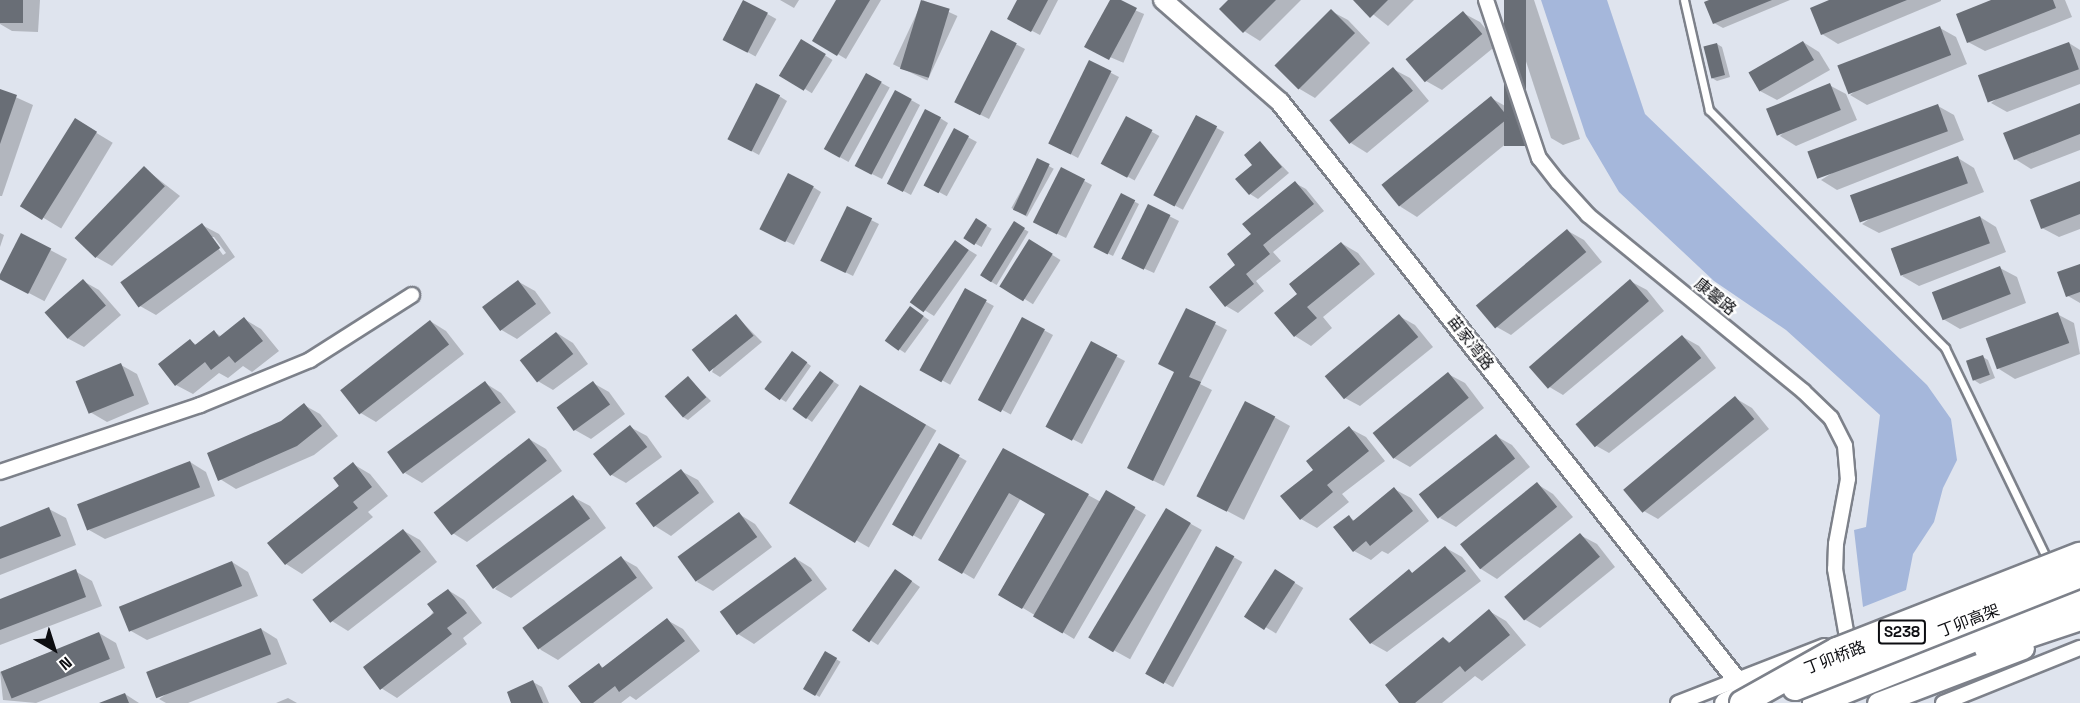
<!DOCTYPE html>
<meta charset="utf-8">
<style>
body{margin:0}
#map{position:relative;width:2080px;height:703px;overflow:hidden;background:#dfe4ee;font-family:"Space Grotesk","Noto Sans SC",sans-serif}
div>[style]{position:absolute}
.water>*{inset:0;background:#a5b7db}
.shadow>*{inset:0;background:#0003;transform-origin:0 0}
.building>*{inset:0;background:#696e76;transform-origin:0 0}
.roads{filter:drop-shadow(2px 0 #7d818a) drop-shadow(-2px 0 #7d818a) drop-shadow(0 2px #7d818a) drop-shadow(0 -2px #7d818a)}
.lane>*{height:7px;margin:-3.5px;padding:0 3.5px;transform-origin:3.5px;border-radius:3.5px;background:#fff}
.street>*{height:14px;margin:-7px;padding:0 7px;transform-origin:7px;border-radius:7px;background:#fff}
.secondary>*{height:18px;margin:-9px;padding:0 9px;transform-origin:9px;border-radius:9px;background:#fff}
.primary>*{height:21px;margin:-10.5px;padding:0 10.5px;transform-origin:10.5px;border-radius:10.5px;background:#fff}
.highway>*{height:24px;margin:-12px;padding:0 12px;transform-origin:12px;border-radius:12px;background:#fff}
.bridges{filter:drop-shadow(2px 0 #7d818a) drop-shadow(-2px 0 #7d818a) drop-shadow(0 2px #7d818a) drop-shadow(0 -2px #7d818a)}
.highway-bridge>*{height:24px;margin:-12px;padding:0 12px;transform-origin:12px;border-radius:12px;background:#fff}
span{translate:-50% -50%;white-space:nowrap;text-align:center;line-height:1.15;-webkit-text-stroke:4.5px #fff;paint-order:stroke}
.shield-label span{padding:2px 4px;background:#fff;border:2px solid;border-radius:4px;-webkit-text-stroke-width:0}
.shield-label{font-size:15px;color:#0c0d11;font-weight:700}
.street-label{font-size:16px;color:#0c0d11}
.north{position:absolute;left:24px;top:619px;width:60px;height:60px;-webkit-text-stroke:4px #fff;paint-order:stroke;rotate:141deg;font-size:16px;font-weight:700;line-height:24px;text-align:center;color:#0c0d11}
.north::after{content:'';display:block;margin:auto;width:21px;height:27px;background:#0c0d11;clip-path:polygon(50% 0,100% 100%,50% 72%,0 100%)}
</style>
<div id="map">
<div class="water">
<i style="clip-path:polygon(1541px 0,1607px 0,1645px 114px,1927px 385px,1951px 419px,1957px 460px,1943px 488px,1934px 522px,1913px 554px,1906px 590px,1863px 607px,1854px 530px,1866px 527px,1880px 415px,1786px 330px,1714px 281px,1619px 192px,1586px 136px)"></i>
</div>
<div class="shadow">
<i style="clip-path:polygon(0 0,40px 0,38px 32px,12px 31px,0 24px)"></i>
<i style="clip-path:polygon(780px 0,799px 0,794px 8px)"></i>
<i style="clip-path:polygon(838px 0,881px 0,846px 59px,814px 40px)"></i>
<i style="left:923px;top:0;width:38px;height:71px;rotate:25deg"></i>
<i style="clip-path:polygon(1018px 0,1058px 0,1040px 35px,1017px 23px)"></i>
<i style="left:1111px;top:0;width:36px;height:53px;rotate:23deg"></i>
<i style="clip-path:polygon(1230px 0,1301px 0,1260px 41px,1244px 31px)"></i>
<i style="clip-path:polygon(1355px 0,1414px 0,1388px 26px)"></i>
<i style="clip-path:polygon(1506px 0,1534px 0,1580px 139px,1563px 145px,1551px 138px)"></i>
<i style="clip-path:polygon(1713px 0,1790px 0,1723px 28px,1714px 23px)"></i>
<i style="clip-path:polygon(1833px 0,1941px 0,1941px 1px,1838px 44px,1822px 34px)"></i>
<i style="clip-path:polygon(1995px 0,2065px 0,2072px 17px,1985px 51px,1968px 42px)"></i>
<i style="left:744px;top:1px;width:37px;height:43px;rotate:29deg"></i>
<i style="clip-path:polygon(1331px 11px,1348px 20px,1370px 43px,1315px 98px,1298px 88px,1276px 65px)"></i>
<i style="clip-path:polygon(1463px 13px,1480px 22px,1498px 44px,1442px 90px,1426px 81px)"></i>
<i style="clip-path:polygon(1940px 28px,1956px 37px,1967px 64px,1867px 105px,1850px 95px)"></i>
<i style="clip-path:polygon(992px 32px,1025px 49px,989px 119px,965px 107px)"></i>
<i style="left:802px;top:41px;width:36px;height:39px;rotate:32deg"></i>
<i style="clip-path:polygon(1803px 42px,1819px 52px,1830px 70px,1777px 100px,1760px 91px)"></i>
<i style="clip-path:polygon(2069px 43px,2080px 50px,2080px 84px,2007px 112px,1991px 103px)"></i>
<i style="clip-path:polygon(1717px 44px,1722px 47px,1730px 77px,1717px 81px,1712px 78px)"></i>
<i style="clip-path:polygon(1090px 62px,1119px 77px,1078px 158px,1057px 147px)"></i>
<i style="clip-path:polygon(1393px 69px,1410px 78px,1429px 101px,1367px 153px,1351px 143px)"></i>
<i style="left:867px;top:75px;width:26px;height:85px;rotate:29deg"></i>
<i style="clip-path:polygon(1829px 85px,1846px 94px,1857px 120px,1796px 146px,1780px 136px)"></i>
<i style="clip-path:polygon(0 90px,33px 105px,2px 196px,0 196px)"></i>
<i style="clip-path:polygon(779px 96px,787px 101px,759px 155px,737px 143px)"></i>
<i style="clip-path:polygon(1491px 98px,1507px 107px,1525px 128px,1417px 217px,1401px 207px,1384px 187px)"></i>
<i style="clip-path:polygon(911px 100px,920px 105px,882px 179px,866px 171px)"></i>
<i style="clip-path:polygon(2080px 104px,2080px 150px,2031px 169px,2015px 159px)"></i>
<i style="clip-path:polygon(1938px 106px,1954px 115px,1964px 140px,1837px 190px,1821px 180px)"></i>
<i style="left:1196px;top:117px;width:32px;height:88px;rotate:28deg"></i>
<i style="clip-path:polygon(940px 118px,948px 123px,911px 195px,896px 187px)"></i>
<i style="left:1127px;top:118px;width:37px;height:51px;rotate:29deg"></i>
<i style="left:75px;top:120px;width:44px;height:100px;rotate:31deg"></i>
<i style="left:955px;top:130px;width:25px;height:62px;rotate:29deg"></i>
<i style="clip-path:polygon(1260px 143px,1289px 173px,1258px 199px,1250px 194px)"></i>
<i style="clip-path:polygon(1958px 158px,1974px 168px,1984px 192px,1879px 233px,1862px 224px)"></i>
<i style="left:1038px;top:160px;width:18px;height:55px;rotate:29deg"></i>
<i style="clip-path:polygon(144px 168px,180px 196px,112px 266px,96px 257px)"></i>
<i style="clip-path:polygon(1062px 169px,1092px 185px,1066px 238px,1043px 227px)"></i>
<i style="clip-path:polygon(1295px 183px,1306px 189px,1324px 211px,1273px 252px,1281px 261px,1256px 281px,1264px 291px,1238px 313px,1226px 306px,1211px 287px,1238px 265px,1253px 235px)"></i>
<i style="clip-path:polygon(2080px 183px,2080px 229px,2059px 237px,2042px 228px)"></i>
<i style="clip-path:polygon(813px 187px,821px 192px,794px 245px,769px 233px)"></i>
<i style="clip-path:polygon(1122px 195px,1139px 204px,1113px 256px,1101px 250px)"></i>
<i style="clip-path:polygon(1149px 206px,1179px 221px,1154px 273px,1132px 263px)"></i>
<i style="clip-path:polygon(1980px 217px,1996px 227px,2006px 252px,1919px 286px,1902px 276px)"></i>
<i style="clip-path:polygon(871px 220px,879px 224px,853px 276px,829px 264px)"></i>
<i style="left:976px;top:220px;width:18px;height:21px;rotate:29deg"></i>
<i style="left:1014px;top:223px;width:17px;height:62px;rotate:31deg"></i>
<i style="clip-path:polygon(evenodd,202px 225px,219px 234px,235px 257px,156px 315px,140px 306px,202px 225px,210px 237px,214px 237px,226px 253px,223px 255px,210px 237px)"></i>
<i style="clip-path:polygon(1568px 231px,1584px 240px,1602px 262px,1511px 335px,1495px 326px)"></i>
<i style="clip-path:polygon(0 233px,4px 235px,0 247px)"></i>
<i style="left:22px;top:235px;width:51px;height:48px;rotate:28deg"></i>
<i style="left:1030px;top:241px;width:36px;height:52px;rotate:32deg"></i>
<i style="clip-path:polygon(1341px 243px,1358px 253px,1375px 274px,1323px 317px,1332px 328px,1311px 346px,1295px 336px,1299px 294px)"></i>
<i style="clip-path:polygon(964px 247px,977px 255px,934px 316px,913px 303px)"></i>
<i style="clip-path:polygon(2080px 265px,2080px 303px,2068px 296px)"></i>
<i style="clip-path:polygon(2000px 268px,2017px 277px,2026px 303px,1960px 329px,1943px 319px)"></i>
<i style="clip-path:polygon(83px 281px,99px 290px,121px 315px,84px 347px,67px 338px)"></i>
<i style="clip-path:polygon(1630px 281px,1647px 290px,1664px 311px,1563px 395px,1546px 385px)"></i>
<i style="clip-path:polygon(519px 282px,535px 291px,551px 313px,517px 339px,500px 329px,484px 307px)"></i>
<i style="left:965px;top:290px;width:33px;height:90px;rotate:29deg"></i>
<i style="clip-path:polygon(1187px 310px,1227px 330px,1200px 384px,1212px 390px,1164px 486px,1140px 474px,1176px 372px)"></i>
<i style="clip-path:polygon(916px 311px,929px 320px,905px 353px,887px 341px)"></i>
<i style="clip-path:polygon(2057px 314px,2074px 323px,2080px 354px,2015px 379px,1999px 369px)"></i>
<i style="clip-path:polygon(736px 316px,762px 342px,720px 377px,712px 372px)"></i>
<i style="clip-path:polygon(1399px 316px,1415px 325px,1433px 347px,1360px 406px,1343px 397px)"></i>
<i style="clip-path:polygon(244px 319px,261px 329px,279px 351px,252px 372px,243px 366px,228px 378px,219px 373px,193px 394px,176px 385px,190px 341px,197px 345px,214px 332px,222px 337px)"></i>
<i style="left:1023px;top:319px;width:34px;height:90px;rotate:28deg"></i>
<i style="clip-path:polygon(430px 321px,446px 331px,464px 354px,376px 422px,359px 412px)"></i>
<i style="clip-path:polygon(557px 333px,573px 343px,588px 364px,553px 390px,536px 380px,521px 359px)"></i>
<i style="clip-path:polygon(1683px 337px,1699px 346px,1716px 368px,1609px 453px,1593px 444px)"></i>
<i style="clip-path:polygon(1092px 344px,1125px 361px,1082px 444px,1057px 431px)"></i>
<i style="clip-path:polygon(798px 356px,811px 366px,786px 402px,781px 399px)"></i>
<i style="clip-path:polygon(1983px 357px,1988px 360px,1995px 378px,1980px 384px,1974px 380px)"></i>
<i style="clip-path:polygon(121px 365px,137px 374px,149px 404px,107px 422px,90px 412px)"></i>
<i style="clip-path:polygon(1448px 374px,1465px 383px,1484px 408px,1410px 467px,1394px 458px)"></i>
<i style="clip-path:polygon(825px 376px,839px 385px,812px 422px,794px 409px)"></i>
<i style="clip-path:polygon(688px 378px,711px 401px,688px 420px,683px 417px)"></i>
<i style="clip-path:polygon(485px 383px,501px 393px,516px 412px,422px 483px,405px 473px)"></i>
<i style="clip-path:polygon(593px 383px,609px 392px,625px 414px,591px 439px,575px 430px)"></i>
<i style="left:861px;top:387px;width:87px;height:135px;rotate:30deg"></i>
<i style="clip-path:polygon(1735px 398px,1752px 408px,1769px 429px,1658px 519px,1642px 510px)"></i>
<i style="clip-path:polygon(304px 405px,320px 414px,338px 436px,314px 455px,236px 489px,220px 479px)"></i>
<i style="clip-path:polygon(1274px 417px,1290px 426px,1244px 520px,1199px 496px)"></i>
<i style="clip-path:polygon(630px 427px,647px 436px,662px 457px,626px 483px,610px 474px)"></i>
<i style="clip-path:polygon(1349px 428px,1366px 437px,1385px 461px,1342px 494px,1349px 502px,1317px 528px,1301px 519px,1315px 470px)"></i>
<i style="clip-path:polygon(1496px 436px,1512px 445px,1530px 467px,1456px 527px,1440px 518px)"></i>
<i style="clip-path:polygon(529px 439px,546px 449px,562px 471px,467px 542px,451px 532px)"></i>
<i style="left:939px;top:445px;width:32px;height:91px;rotate:30deg"></i>
<i style="clip-path:polygon(1004px 450px,1101px 502px,1107px 492px,1146px 515px,1074px 639px,1000px 594px,1047px 513px,1021px 498px,974px 579px,940px 559px)"></i>
<i style="clip-path:polygon(190px 462px,206px 472px,215px 496px,105px 539px,89px 530px)"></i>
<i style="clip-path:polygon(353px 464px,370px 474px,388px 496px,368px 512px,373px 517px,302px 574px,286px 564px)"></i>
<i style="clip-path:polygon(681px 471px,698px 480px,714px 502px,671px 536px,655px 526px)"></i>
<i style="clip-path:polygon(1537px 484px,1553px 494px,1573px 517px,1497px 579px,1481px 569px,1462px 545px)"></i>
<i style="clip-path:polygon(1394px 489px,1411px 498px,1429px 521px,1388px 554px,1382px 551px,1371px 560px,1354px 551px,1349px 517px,1355px 521px)"></i>
<i style="clip-path:polygon(573px 497px,590px 506px,606px 528px,511px 598px,495px 589px)"></i>
<i style="clip-path:polygon(49px 509px,66px 518px,76px 545px,0 575px,0 528px)"></i>
<i style="left:1166px;top:510px;width:41px;height:148px;rotate:29deg"></i>
<i style="clip-path:polygon(739px 514px,755px 524px,772px 547px,713px 591px,697px 582px)"></i>
<i style="clip-path:polygon(404px 531px,420px 540px,437px 562px,348px 631px,332px 621px,315px 600px)"></i>
<i style="clip-path:polygon(1580px 535px,1597px 544px,1615px 567px,1540px 628px,1524px 619px)"></i>
<i style="left:1217px;top:548px;width:29px;height:143px;rotate:29deg"></i>
<i style="clip-path:polygon(1446px 548px,1462px 557px,1481px 581px,1387px 652px,1371px 643px,1409px 571px,1414px 574px)"></i>
<i style="clip-path:polygon(621px 558px,637px 567px,653px 588px,558px 660px,541px 650px,525px 630px)"></i>
<i style="clip-path:polygon(795px 558px,811px 568px,827px 589px,754px 644px,738px 634px)"></i>
<i style="clip-path:polygon(232px 562px,248px 572px,258px 596px,147px 640px,131px 631px)"></i>
<i style="clip-path:polygon(75px 571px,92px 581px,102px 606px,0 645px,0 600px)"></i>
<i style="left:1275px;top:571px;width:33px;height:53px;rotate:31deg"></i>
<i style="clip-path:polygon(904px 576px,920px 587px,878px 645px,870px 640px)"></i>
<i style="clip-path:polygon(448px 590px,464px 600px,482px 623px,463px 638px,467px 644px,397px 698px,381px 688px)"></i>
<i style="clip-path:polygon(1489px 611px,1506px 621px,1526px 645px,1482px 681px,1475px 676px,1442px 703px,1401px 703px,1443px 638px,1451px 643px)"></i>
<i style="clip-path:polygon(667px 620px,683px 629px,700px 651px,636px 700px,630px 696px,621px 703px,583px 703px,599px 665px,604px 668px)"></i>
<i style="clip-path:polygon(261px 629px,277px 639px,287px 664px,188px 703px,166px 703px,159px 699px)"></i>
<i style="clip-path:polygon(99px 633px,116px 643px,125px 668px,36px 703px,3px 700px,0 672px)"></i>
<i style="left:826px;top:653px;width:17px;height:41px;rotate:31deg"></i>
<i style="clip-path:polygon(533px 682px,542px 687px,549px 703px,513px 703px)"></i>
<i style="clip-path:polygon(125px 694px,139px 703px,103px 703px)"></i>
<i style="clip-path:polygon(288px 698px,297px 703px,276px 703px)"></i>
</div>
<div class="building">
<i style="left:0;top:0;width:23px;height:23px"></i>
<i style="left:743px;top:0;width:28px;height:45px;rotate:27deg"></i>
<i style="clip-path:polygon(836px 0,870px 0,837px 56px,812px 41px)"></i>
<i style="left:921px;top:0;width:30px;height:72px;rotate:17deg"></i>
<i style="clip-path:polygon(1017px 0,1048px 0,1031px 32px,1007px 19px)"></i>
<i style="clip-path:polygon(1110px 0,1121px 0,1137px 8px,1109px 60px,1084px 47px)"></i>
<i style="clip-path:polygon(1228px 0,1276px 0,1243px 33px,1219px 9px)"></i>
<i style="clip-path:polygon(1353px 0,1388px 0,1370px 18px)"></i>
<i style="left:1504px;top:0;width:22px;height:146px"></i>
<i style="clip-path:polygon(1709px 0,1772px 0,1713px 24px,1704px 2px)"></i>
<i style="clip-path:polygon(1829px 0,1907px 0,1821px 35px,1810px 8px)"></i>
<i style="clip-path:polygon(1991px 0,2053px 0,2056px 8px,1967px 43px,1956px 14px)"></i>
<i style="left:1331px;top:9px;width:34px;height:80px;rotate:45deg"></i>
<i style="left:1463px;top:11px;width:30px;height:75px;rotate:50deg"></i>
<i style="left:1940px;top:26px;width:31px;height:110px;rotate:69deg"></i>
<i style="left:991px;top:30px;width:29px;height:81px;rotate:27deg"></i>
<i style="left:801px;top:39px;width:29px;height:43px;rotate:31deg"></i>
<i style="left:1803px;top:41px;width:22px;height:63px;rotate:60deg"></i>
<i style="left:2069px;top:42px;width:29px;height:97px;rotate:70deg"></i>
<i style="left:1717px;top:43px;width:33px;height:14px;rotate:76deg"></i>
<i style="left:1089px;top:60px;width:25px;height:93px;rotate:26deg"></i>
<i style="left:1393px;top:67px;width:31px;height:83px;rotate:50deg"></i>
<i style="left:866px;top:73px;width:18px;height:87px;rotate:29deg"></i>
<i style="left:756px;top:83px;width:27px;height:63px;rotate:27deg"></i>
<i style="left:1830px;top:83px;width:29px;height:69px;rotate:68deg"></i>
<i style="clip-path:polygon(0 89px,17px 95px,0 144px)"></i>
<i style="left:895px;top:90px;width:19px;height:86px;rotate:28deg"></i>
<i style="left:1491px;top:96px;width:28px;height:141px;rotate:51deg"></i>
<i style="clip-path:polygon(2080px 103px,2080px 134px,2014px 160px,2003px 133px)"></i>
<i style="left:1938px;top:104px;width:29px;height:139px;rotate:70deg"></i>
<i style="left:925px;top:109px;width:18px;height:84px;rotate:27deg"></i>
<i style="left:1196px;top:115px;width:24px;height:91px;rotate:28deg"></i>
<i style="left:1126px;top:116px;width:30px;height:54px;rotate:28deg"></i>
<i style="left:75px;top:118px;width:26px;height:104px;rotate:32deg"></i>
<i style="left:954px;top:128px;width:17px;height:65px;rotate:28deg"></i>
<i style="clip-path:polygon(1260px 141px,1282px 167px,1249px 195px,1235px 179px,1252px 165px,1244px 155px)"></i>
<i style="left:1958px;top:156px;width:29px;height:115px;rotate:70deg"></i>
<i style="left:1037px;top:158px;width:14px;height:57px;rotate:25deg"></i>
<i style="left:144px;top:166px;width:29px;height:100px;rotate:44deg"></i>
<i style="left:1061px;top:167px;width:27px;height:62px;rotate:27deg"></i>
<i style="left:788px;top:173px;width:29px;height:63px;rotate:27deg"></i>
<i style="clip-path:polygon(1295px 181px,1314px 204px,1263px 245px,1270px 254px,1246px 274px,1254px 284px,1225px 307px,1209px 287px,1235px 265px,1227px 254px,1251px 234px,1242px 224px)"></i>
<i style="clip-path:polygon(2080px 181px,2080px 214px,2041px 229px,2030px 200px)"></i>
<i style="left:1121px;top:193px;width:16px;height:61px;rotate:27deg"></i>
<i style="left:1148px;top:204px;width:25px;height:61px;rotate:26deg"></i>
<i style="left:847px;top:206px;width:28px;height:61px;rotate:26deg"></i>
<i style="left:1980px;top:216px;width:29px;height:95px;rotate:70deg"></i>
<i style="left:976px;top:218px;width:13px;height:24px;rotate:32deg"></i>
<i style="left:1014px;top:221px;width:13px;height:64px;rotate:32deg"></i>
<i style="left:202px;top:223px;width:31px;height:101px;rotate:54deg"></i>
<i style="left:1567px;top:229px;width:30px;height:119px;rotate:50deg"></i>
<i style="left:21px;top:233px;width:34px;height:51px;rotate:27deg"></i>
<i style="left:1029px;top:239px;width:28px;height:56px;rotate:32deg"></i>
<i style="left:955px;top:240px;width:17px;height:77px;rotate:36deg"></i>
<i style="clip-path:polygon(1341px 242px,1360px 264px,1307px 307px,1317px 318px,1294px 337px,1274px 313px,1297px 294px,1289px 284px)"></i>
<i style="clip-path:polygon(2080px 264px,2080px 292px,2066px 297px,2057px 272px)"></i>
<i style="left:2000px;top:266px;width:30px;height:73px;rotate:69deg"></i>
<i style="left:83px;top:279px;width:35px;height:51px;rotate:49deg"></i>
<i style="left:1630px;top:279px;width:29px;height:134px;rotate:49deg"></i>
<i style="left:518px;top:280px;width:30px;height:45px;rotate:53deg"></i>
<i style="left:965px;top:288px;width:25px;height:94px;rotate:29deg"></i>
<i style="left:910px;top:306px;width:17px;height:43px;rotate:36deg"></i>
<i style="clip-path:polygon(1186px 308px,1216px 322px,1189px 377px,1201px 382px,1153px 481px,1127px 468px,1174px 372px,1158px 364px)"></i>
<i style="left:2058px;top:312px;width:33px;height:77px;rotate:70deg"></i>
<i style="left:736px;top:314px;width:28px;height:57px;rotate:51deg"></i>
<i style="left:1399px;top:314px;width:30px;height:97px;rotate:50deg"></i>
<i style="clip-path:polygon(244px 317px,263px 341px,235px 363px,229px 356px,211px 370px,205px 362px,175px 386px,158px 364px,190px 339px,195px 345px,214px 330px,219px 337px)"></i>
<i style="left:1022px;top:317px;width:26px;height:94px;rotate:28deg"></i>
<i style="left:430px;top:320px;width:31px;height:114px;rotate:52deg"></i>
<i style="left:556px;top:332px;width:28px;height:46px;rotate:52deg"></i>
<i style="left:1682px;top:335px;width:30px;height:139px;rotate:50deg"></i>
<i style="left:1091px;top:341px;width:30px;height:97px;rotate:28deg"></i>
<i style="left:792px;top:351px;width:19px;height:47px;rotate:36deg"></i>
<i style="left:1983px;top:355px;width:21px;height:18px;rotate:71deg"></i>
<i style="left:121px;top:363px;width:35px;height:49px;rotate:68deg"></i>
<i style="left:820px;top:371px;width:17px;height:47px;rotate:36deg"></i>
<i style="left:1448px;top:372px;width:33px;height:97px;rotate:51deg"></i>
<i style="left:688px;top:376px;width:28px;height:31px;rotate:49deg"></i>
<i style="left:485px;top:381px;width:27px;height:121px;rotate:54deg"></i>
<i style="left:593px;top:381px;width:29px;height:45px;rotate:54deg"></i>
<i style="left:860px;top:385px;width:77px;height:138px;rotate:31deg"></i>
<i style="left:1735px;top:396px;width:30px;height:146px;rotate:50deg"></i>
<i style="left:1245px;top:401px;width:34px;height:107px;rotate:27deg"></i>
<i style="clip-path:polygon(304px 403px,322px 426px,297px 446px,218px 481px,207px 453px,281px 421px)"></i>
<i style="left:630px;top:425px;width:28px;height:47px;rotate:52deg"></i>
<i style="clip-path:polygon(1349px 426px,1369px 451px,1327px 485px,1333px 492px,1300px 520px,1280px 496px,1313px 470px,1306px 461px)"></i>
<i style="left:1496px;top:434px;width:31px;height:98px;rotate:52deg"></i>
<i style="left:529px;top:438px;width:29px;height:121px;rotate:52deg"></i>
<i style="left:939px;top:443px;width:24px;height:94px;rotate:30deg"></i>
<i style="clip-path:polygon(1003px 448px,1089px 494px,1022px 609px,998px 595px,1045px 514px,1009px 493px,962px 574px,938px 560px)"></i>
<i style="left:190px;top:461px;width:28px;height:121px;rotate:69deg"></i>
<i style="clip-path:polygon(353px 462px,372px 487px,353px 502px,358px 508px,285px 565px,267px 543px,339px 486px,333px 478px)"></i>
<i style="left:681px;top:469px;width:30px;height:57px;rotate:53deg"></i>
<i style="left:1537px;top:482px;width:32px;height:99px;rotate:51deg"></i>
<i style="clip-path:polygon(1394px 487px,1413px 511px,1370px 546px,1366px 541px,1353px 552px,1333px 527px,1349px 515px,1353px 521px)"></i>
<i style="left:1106px;top:490px;width:34px;height:146px;rotate:30deg"></i>
<i style="left:573px;top:495px;width:29px;height:120px;rotate:54deg"></i>
<i style="clip-path:polygon(49px 507px,61px 536px,0 559px,0 527px)"></i>
<i style="left:1166px;top:508px;width:29px;height:151px;rotate:31deg"></i>
<i style="left:739px;top:512px;width:31px;height:76px;rotate:54deg"></i>
<i style="left:403px;top:529px;width:29px;height:115px;rotate:52deg"></i>
<i style="left:1580px;top:533px;width:31px;height:99px;rotate:50deg"></i>
<i style="left:1216px;top:546px;width:21px;height:146px;rotate:29deg"></i>
<i style="clip-path:polygon(1445px 546px,1466px 571px,1370px 644px,1349px 619px,1409px 569px,1412px 573px)"></i>
<i style="left:621px;top:556px;width:27px;height:122px;rotate:54deg"></i>
<i style="left:795px;top:557px;width:29px;height:93px;rotate:54deg"></i>
<i style="left:232px;top:561px;width:27px;height:122px;rotate:68deg"></i>
<i style="clip-path:polygon(76px 569px,86px 597px,0 630px,0 599px)"></i>
<i style="left:895px;top:569px;width:21px;height:75px;rotate:35deg"></i>
<i style="left:1275px;top:569px;width:24px;height:57px;rotate:33deg"></i>
<i style="clip-path:polygon(448px 589px,467px 613px,447px 628px,452px 634px,380px 690px,363px 667px,434px 613px,427px 604px)"></i>
<i style="clip-path:polygon(1489px 609px,1510px 635px,1465px 672px,1460px 666px,1415px 703px,1399px 703px,1385px 685px,1443px 637px,1449px 643px)"></i>
<i style="clip-path:polygon(667px 618px,685px 641px,619px 692px,615px 686px,593px 703px,581px 703px,568px 686px,599px 663px,602px 668px)"></i>
<i style="left:261px;top:628px;width:28px;height:123px;rotate:69deg"></i>
<i style="left:99px;top:632px;width:29px;height:106px;rotate:68deg"></i>
<i style="left:825px;top:651px;width:14px;height:44px;rotate:30deg"></i>
<i style="clip-path:polygon(533px 680px,543px 703px,511px 703px,507px 692px)"></i>
<i style="clip-path:polygon(125px 693px,129px 703px,99px 703px)"></i>
</div>
<div class="roads">
<div class="lane">
<i style="left:1684px;top:0;width:113px;rotate:77.2deg"></i>
<i style="left:1709px;top:110px;width:335px;rotate:45.2deg"></i>
<i style="left:1945px;top:348px;width:239px;rotate:64.2deg"></i>
</div>
<div class="street">
<i style="left:1486px;top:0;width:167px;rotate:71.5deg"></i>
<i style="left:1539px;top:158px;width:31px;rotate:52deg"></i>
<i style="left:1558px;top:182px;width:45px;rotate:47.7deg"></i>
<i style="left:1588px;top:215px;width:278px;rotate:39.3deg"></i>
<i style="left:1803px;top:391px;width:39px;rotate:44deg"></i>
<i style="left:1831px;top:418px;width:31px;rotate:63deg"></i>
<i style="left:1845px;top:446px;width:33px;rotate:85deg"></i>
<i style="left:1848px;top:479px;width:66px;rotate:100.5deg"></i>
<i style="left:1836px;top:544px;width:25px;rotate:92deg"></i>
<i style="left:1835px;top:569px;width:69px;rotate:80deg"></i>
<i style="left:0;top:472px;width:211px;rotate:-18.5deg"></i>
<i style="left:200px;top:405px;width:119px;rotate:-22.2deg"></i>
<i style="left:310px;top:360px;width:121px;rotate:-32.5deg"></i>
<i style="left:1678px;top:703px;width:157px;rotate:-21.3deg"></i>
<i style="left:1943px;top:703px;width:148px;rotate:-21.9deg"></i>
</div>
<div class="secondary">
<i style="left:1163px;top:0;width:155px;rotate:41.1deg"></i>
<i style="left:1280px;top:102px;width:735px;rotate:51.68deg"></i>
<i style="left:1736px;top:679px;width:31px;rotate:45deg"></i>
</div>
<div class="primary">
<i style="left:1725px;top:703px;width:33px;rotate:-25deg"></i>
<i style="left:1878px;top:703px;width:155px;rotate:-20.8deg"></i>
</div>
<div class="highway">
<i style="left:1987px;top:649px;width:98px;rotate:-18.4deg"></i>
<i style="left:1815px;top:703px;width:285px;rotate:-21.8deg"></i>
</div>
</div>
<div class="bridges">
<div class="highway-bridge">
<i style="left:1795px;top:688px;width:307px;rotate:-21.6deg"></i>
<i style="left:1742px;top:703px;width:109px;rotate:-29.2deg"></i>
<i style="left:1837px;top:650px;width:261px;rotate:-21.4deg"></i>
</div>
</div>
<div class="shield-label">
<span style="left:1902px;top:632px">S238</span>
</div>
<div class="street-label">
<span style="left:1715px;top:297px;rotate:39deg">康馨路</span>
<span style="left:1470px;top:343px;rotate:52deg">苗家湾路</span>
<span style="left:1969px;top:621px;rotate:-21deg">丁卯高架</span>
<span style="left:1835px;top:658px;rotate:-21deg">丁卯桥路</span>
</div>
<div class="north">N</div>
</div>
